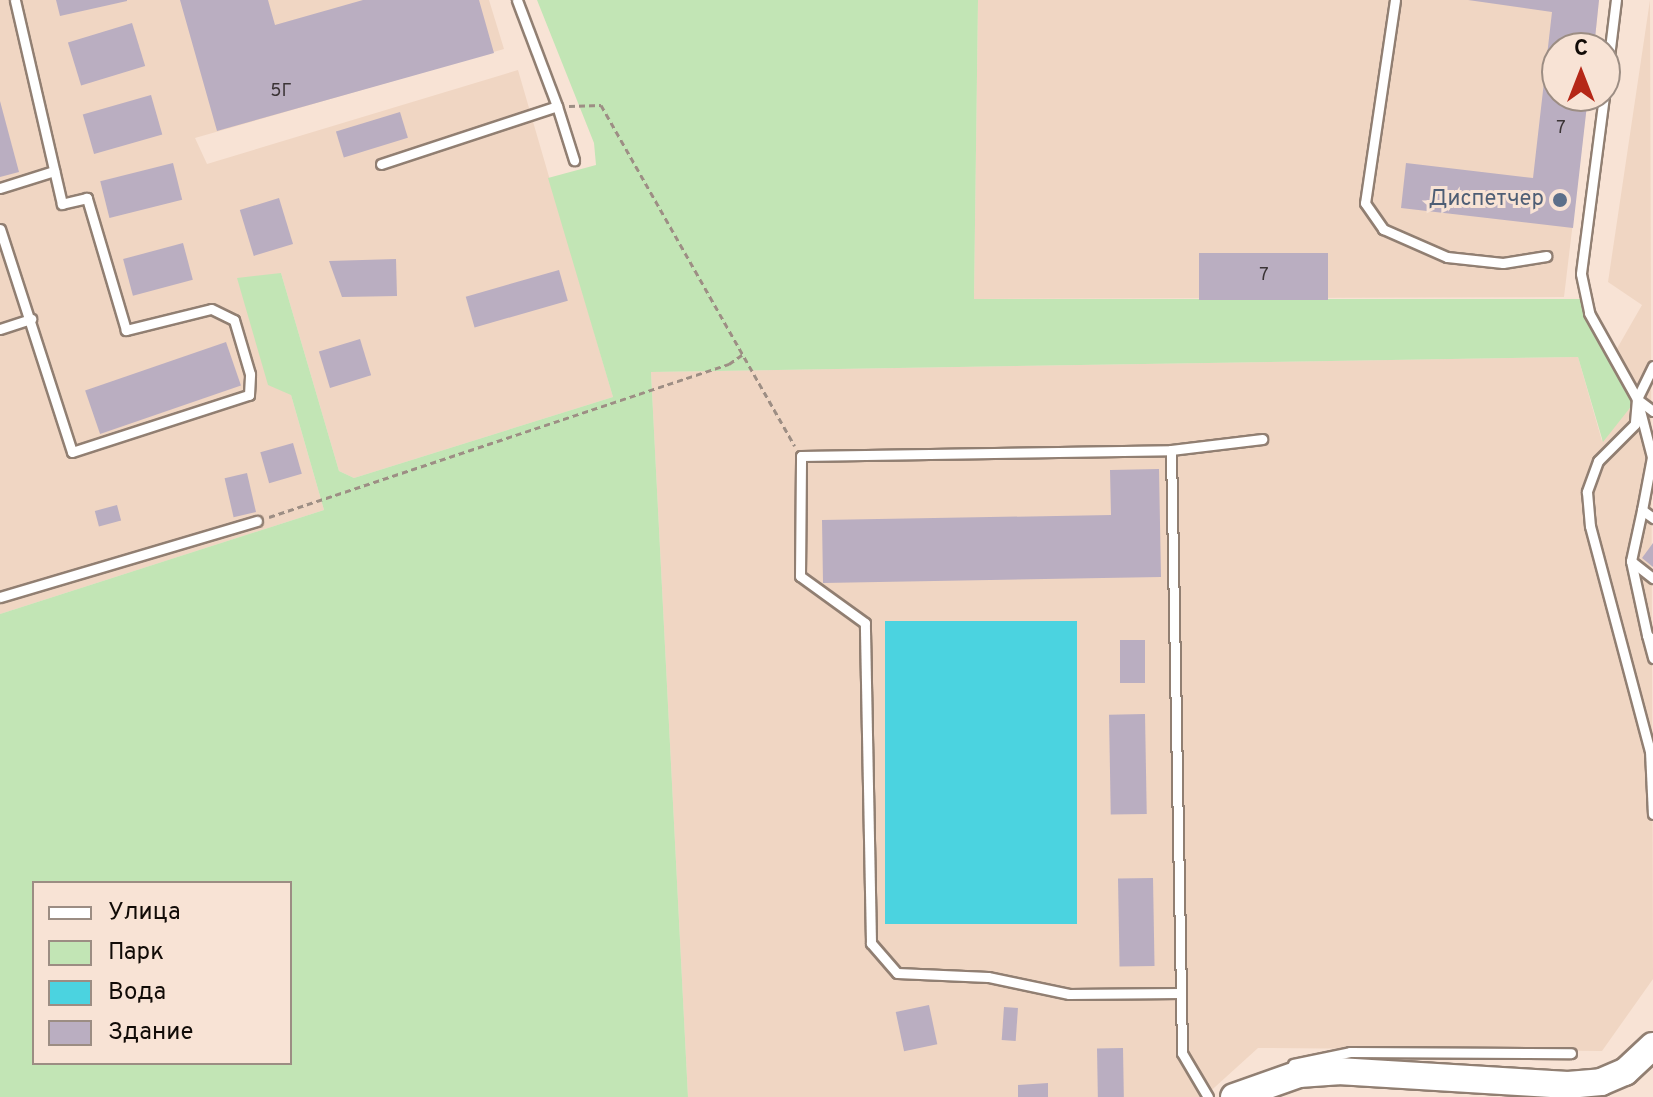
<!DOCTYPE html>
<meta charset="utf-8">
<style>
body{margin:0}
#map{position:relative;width:1653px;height:1097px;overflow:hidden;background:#f8e3d5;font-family:Overpass,sans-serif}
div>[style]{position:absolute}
.built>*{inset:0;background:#f0d6c3}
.green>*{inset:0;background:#c2e5b5}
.water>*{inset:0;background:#4bd3e0;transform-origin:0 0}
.building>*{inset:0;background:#baaec1;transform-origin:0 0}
.path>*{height:3px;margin-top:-1.5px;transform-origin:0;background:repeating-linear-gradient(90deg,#9d8e84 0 6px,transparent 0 10px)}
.roads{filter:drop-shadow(2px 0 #917f72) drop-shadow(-2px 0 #917f72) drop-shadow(0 2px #917f72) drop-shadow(0 -2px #917f72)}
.lane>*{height:9px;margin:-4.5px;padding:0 4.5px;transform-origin:4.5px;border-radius:4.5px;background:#fff}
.secondary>*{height:26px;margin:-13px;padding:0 13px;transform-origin:13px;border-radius:13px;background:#fff}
.dots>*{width:22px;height:22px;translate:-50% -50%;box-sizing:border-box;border:4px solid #f8e3d5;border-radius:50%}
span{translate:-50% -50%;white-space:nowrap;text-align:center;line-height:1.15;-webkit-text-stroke:6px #f8e3d5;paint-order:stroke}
.number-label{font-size:18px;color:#3b3436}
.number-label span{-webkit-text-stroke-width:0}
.service-label{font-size:22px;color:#4e5e75}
.right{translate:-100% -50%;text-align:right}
.legend{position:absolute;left:32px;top:881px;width:260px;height:184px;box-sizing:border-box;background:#f8e3d5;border:2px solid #9c8d83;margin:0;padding:10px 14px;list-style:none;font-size:24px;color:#110b07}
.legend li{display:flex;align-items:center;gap:16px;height:40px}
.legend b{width:40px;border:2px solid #9c8d83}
.north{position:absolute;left:1541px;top:32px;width:80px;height:80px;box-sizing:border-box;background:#f8e3d5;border:2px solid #9c8d83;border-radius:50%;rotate:0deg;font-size:22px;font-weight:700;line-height:32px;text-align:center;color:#110b07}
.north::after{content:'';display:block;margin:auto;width:28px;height:36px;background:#b52717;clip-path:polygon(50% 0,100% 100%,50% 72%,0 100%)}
</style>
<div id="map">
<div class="built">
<i style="clip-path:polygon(0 0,489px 0,504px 49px,195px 138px,207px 164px,518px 70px,613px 397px,354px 478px,339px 471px,281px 273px,291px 395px,324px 510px,0 614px)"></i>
<i style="clip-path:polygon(978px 0,1599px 0,1594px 48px,1557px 48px,1557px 96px,1588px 96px,1564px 297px,974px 299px)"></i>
<i style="clip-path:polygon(1650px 0,1653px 979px,1602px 1051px,1258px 1048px,1204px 1097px,688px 1097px,651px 372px,1578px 357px,1602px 441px,1615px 352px,1642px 305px,1608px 282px)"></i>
</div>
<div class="green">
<i style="clip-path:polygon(evenodd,537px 0,978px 0,974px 299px,1589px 299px,1637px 399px,1603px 442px,1578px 357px,651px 372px,688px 1097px,0 1097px,0 614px,324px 510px,291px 395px,268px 385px,237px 278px,281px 273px,339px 471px,354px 478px,613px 397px,548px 178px,596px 165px,594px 143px,537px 0,34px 883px,290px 883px,290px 1063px,34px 1063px,34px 883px)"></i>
</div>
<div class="water">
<i style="left:885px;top:621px;width:192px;height:303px"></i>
</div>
<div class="building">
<i style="clip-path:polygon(56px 0,127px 0,127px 1px,60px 16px)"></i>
<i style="clip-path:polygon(180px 0,268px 0,275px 25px,363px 0,479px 0,494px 53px,217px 131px)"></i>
<i style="clip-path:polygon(1468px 0,1599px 0,1594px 48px,1557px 48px,1557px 96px,1588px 96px,1573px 228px,1401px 208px,1406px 163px,1533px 178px,1552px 12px)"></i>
<i style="left:132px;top:23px;width:45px;height:67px;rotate:73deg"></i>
<i style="left:151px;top:95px;width:41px;height:71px;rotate:74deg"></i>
<i style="clip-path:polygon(0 101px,19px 172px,0 177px)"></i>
<i style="left:400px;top:112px;width:27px;height:67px;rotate:73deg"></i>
<i style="left:173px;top:163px;width:38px;height:75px;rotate:76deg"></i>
<i style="left:279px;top:198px;width:48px;height:41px;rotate:73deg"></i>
<i style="left:183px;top:243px;width:38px;height:62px;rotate:75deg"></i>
<i style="left:1199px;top:253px;width:129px;height:47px"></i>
<i style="clip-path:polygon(396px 259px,397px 296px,342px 297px,329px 261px)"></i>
<i style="left:559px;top:270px;width:32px;height:97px;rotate:74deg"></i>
<i style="left:360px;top:339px;width:38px;height:43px;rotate:73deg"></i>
<i style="left:226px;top:342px;width:46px;height:149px;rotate:71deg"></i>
<i style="left:293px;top:443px;width:32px;height:34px;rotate:74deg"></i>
<i style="clip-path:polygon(1159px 469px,1161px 577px,823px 583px,822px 520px,1111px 515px,1110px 470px)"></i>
<i style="left:247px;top:473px;width:40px;height:23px;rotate:77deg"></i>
<i style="left:117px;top:505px;width:16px;height:23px;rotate:75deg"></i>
<i style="clip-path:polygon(1653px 543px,1653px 567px,1642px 558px)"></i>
<i style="left:1120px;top:640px;width:25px;height:43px"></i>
<i style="left:1145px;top:714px;width:100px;height:36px;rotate:89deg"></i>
<i style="left:1153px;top:878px;width:88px;height:35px;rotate:89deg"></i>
<i style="left:929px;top:1005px;width:40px;height:34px;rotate:78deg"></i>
<i style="left:1004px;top:1007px;width:14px;height:33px;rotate:4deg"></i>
<i style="left:1123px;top:1048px;width:49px;height:26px;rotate:89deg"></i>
<i style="clip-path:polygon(1048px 1083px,1048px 1097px,1018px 1097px,1018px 1085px)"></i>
</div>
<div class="path">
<i style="left:569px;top:106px;width:32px;rotate:-2deg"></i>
<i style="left:601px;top:105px;width:392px;rotate:60.4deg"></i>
<i style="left:269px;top:517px;width:485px;rotate:-18.4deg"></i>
<i style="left:729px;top:364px;width:16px;rotate:-35deg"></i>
</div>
<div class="roads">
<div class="lane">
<i style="left:1395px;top:0;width:205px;rotate:98.4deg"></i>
<i style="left:1365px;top:203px;width:32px;rotate:55deg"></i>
<i style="left:1383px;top:229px;width:70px;rotate:23.6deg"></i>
<i style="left:1447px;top:257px;width:56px;rotate:6.1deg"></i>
<i style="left:1503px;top:263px;width:44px;rotate:-9.2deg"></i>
<i style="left:1605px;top:89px;width:90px;rotate:-83deg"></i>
<i style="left:1604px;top:96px;width:179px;rotate:97.4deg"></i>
<i style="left:1581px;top:274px;width:40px;rotate:78deg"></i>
<i style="left:1589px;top:313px;width:98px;rotate:60.8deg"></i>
<i style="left:1637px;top:399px;width:60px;rotate:75.5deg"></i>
<i style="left:1652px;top:457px;width:54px;rotate:100.7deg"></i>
<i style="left:1642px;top:510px;width:14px;rotate:36deg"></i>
<i style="left:557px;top:106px;width:57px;rotate:72.5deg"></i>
<i style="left:381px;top:164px;width:185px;rotate:-18.2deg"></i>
<i style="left:557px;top:106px;width:113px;rotate:-110.7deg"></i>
<i style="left:0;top:188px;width:57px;rotate:-17.5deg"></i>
<i style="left:0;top:229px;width:234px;rotate:72.1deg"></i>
<i style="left:72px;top:452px;width:186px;rotate:-17.9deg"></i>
<i style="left:249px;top:395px;width:21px;rotate:-87deg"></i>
<i style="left:250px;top:374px;width:56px;rotate:-106.5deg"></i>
<i style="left:234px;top:320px;width:25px;rotate:-154deg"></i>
<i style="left:211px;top:309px;width:88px;rotate:166.1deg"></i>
<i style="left:126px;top:330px;width:138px;rotate:-106.5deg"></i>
<i style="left:87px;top:198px;width:26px;rotate:167deg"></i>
<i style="left:62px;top:204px;width:209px;rotate:-103deg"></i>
<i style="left:0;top:329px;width:33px;rotate:-18deg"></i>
<i style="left:1653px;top:366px;width:37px;rotate:116deg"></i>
<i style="left:1637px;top:399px;width:25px;rotate:95deg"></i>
<i style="left:1635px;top:424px;width:52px;rotate:135deg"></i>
<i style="left:1598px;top:461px;width:33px;rotate:110deg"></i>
<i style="left:1587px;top:492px;width:34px;rotate:85deg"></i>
<i style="left:1590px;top:526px;width:233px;rotate:75.1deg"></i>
<i style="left:1650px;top:751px;width:63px;rotate:87.3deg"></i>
<i style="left:1637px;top:399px;width:20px;rotate:37deg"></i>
<i style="left:1171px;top:450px;width:603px;rotate:88.95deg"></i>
<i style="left:1182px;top:1053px;width:51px;rotate:59.4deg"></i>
<i style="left:1642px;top:510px;width:52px;rotate:102.2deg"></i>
<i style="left:1631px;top:561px;width:28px;rotate:38deg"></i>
<i style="left:1631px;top:561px;width:76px;rotate:77.8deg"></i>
<i style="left:1647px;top:635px;width:8px;rotate:40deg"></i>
<i style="left:0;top:597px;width:268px;rotate:-16.5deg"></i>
<i style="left:1647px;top:635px;width:24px;rotate:75deg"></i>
<i style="left:1180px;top:993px;width:111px;rotate:179.5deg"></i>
<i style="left:1069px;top:994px;width:83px;rotate:-168.1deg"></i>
<i style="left:988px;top:977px;width:91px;rotate:-177.5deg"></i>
<i style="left:897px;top:973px;width:40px;rotate:-131deg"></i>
<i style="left:871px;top:943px;width:320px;rotate:-91.1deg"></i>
<i style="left:865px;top:623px;width:80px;rotate:-144.1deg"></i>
<i style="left:800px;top:576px;width:120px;rotate:-89.5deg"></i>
<i style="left:801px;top:456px;width:370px;rotate:-0.9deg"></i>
<i style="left:1171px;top:450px;width:92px;rotate:-6.9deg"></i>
<i style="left:1293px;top:1064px;width:58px;rotate:-11.9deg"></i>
<i style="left:1350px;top:1052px;width:221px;rotate:0.3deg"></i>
</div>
<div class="secondary">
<i style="left:1234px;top:1097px;width:69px;rotate:-19.5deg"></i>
<i style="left:1299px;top:1074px;width:39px;rotate:-4deg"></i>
<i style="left:1338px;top:1071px;width:230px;rotate:3.5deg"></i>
<i style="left:1568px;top:1085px;width:33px;rotate:-5deg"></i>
<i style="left:1601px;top:1082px;width:26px;rotate:-23deg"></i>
<i style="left:1625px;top:1072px;width:38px;rotate:-43deg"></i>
</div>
</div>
<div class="dots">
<i style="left:1560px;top:200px;background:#5c6f8a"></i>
</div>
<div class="number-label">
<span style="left:281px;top:92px">5Г</span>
<span style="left:1561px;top:129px">7</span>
<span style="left:1264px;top:276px">7</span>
</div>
<div class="service-label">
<span class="right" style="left:1544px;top:200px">Диспетчер</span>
</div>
<ul class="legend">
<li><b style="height:10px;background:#fff"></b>Улица</li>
<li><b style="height:22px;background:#c2e5b5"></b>Парк</li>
<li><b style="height:22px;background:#4bd3e0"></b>Вода</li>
<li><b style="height:22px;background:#baaec1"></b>Здание</li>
</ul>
<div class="north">С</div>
</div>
